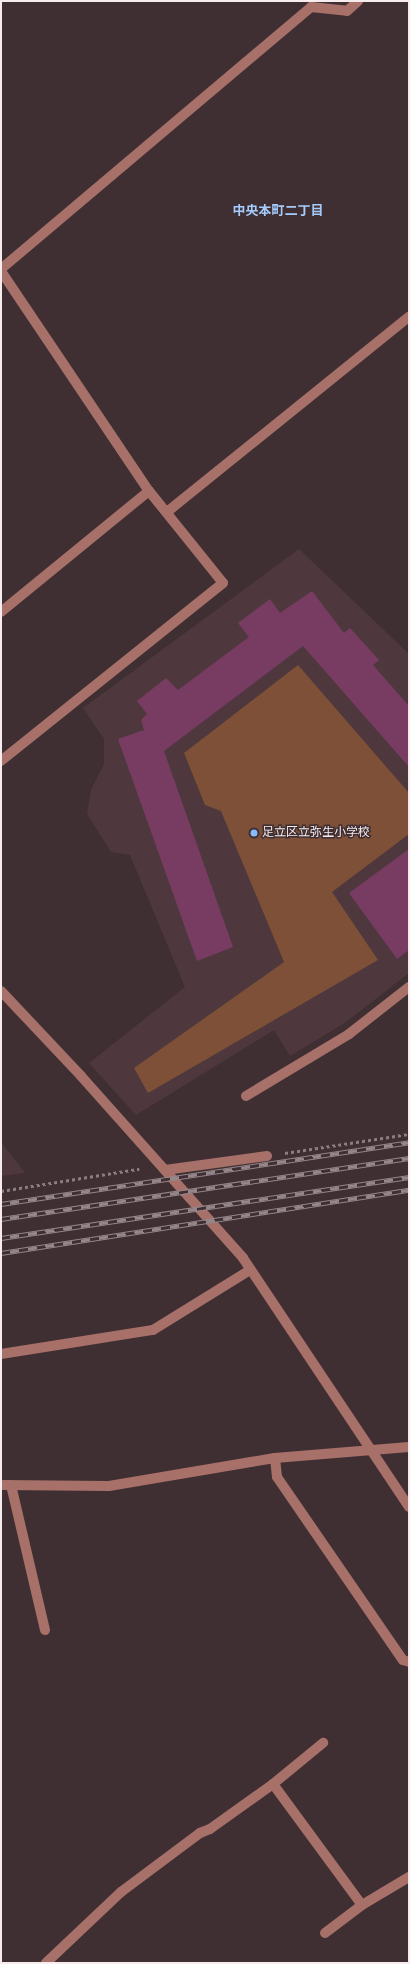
<!DOCTYPE html>
<meta charset="utf-8">
<style>
body{margin:0}
#map{position:relative;width:410px;height:1964px;overflow:hidden;background:#3f2f32;font-family:"Varela Round","Noto Sans JP",sans-serif}
div>[style]{position:absolute}
.built>*{inset:0;background:#4e383d}
.green>*{inset:0;background:#7d5037}
.building>*{inset:0;background:#783c62}
.path>*{height:2.5px;margin-top:-1.25px;transform-origin:0;background:repeating-linear-gradient(90deg,#8a7c7f 0 3px,transparent 0 6px)}
.minor>*{height:10px;margin:-5px;padding:0 5px;transform-origin:5px;border-radius:5px;background:#a77069}
.rail>*{height:4.5px;margin-top:-2.25px;transform-origin:0;background:repeating-linear-gradient(90deg,#3f2f32 0 9px,#948689 0 18px);box-sizing:border-box;border-block:1px solid #948689}
.dots>*{width:11px;height:11px;translate:-50% -50%;box-sizing:border-box;border:2px solid #3f2f32;border-radius:50%}
span{translate:-50% -50%;white-space:nowrap;text-align:center;line-height:1.15;-webkit-text-stroke:3px #3f2f32;paint-order:stroke}
.poi-label{font-size:12px;color:#f7ecee}
.left{translate:0 -50%;text-align:left}
.neighbourhood-label{font-size:13px;color:#a4cbfb;font-weight:700}
.frame{position:absolute;inset:0;border:2px solid #f7ecee;pointer-events:none}
</style>
<div id="map">
<div class="built">
<i style="clip-path:polygon(299px 549px,409px 654px,409px 973px,346px 1022px,290px 1056px,274px 1030px,136px 1115px,89px 1063px,185px 987px,130px 855px,111px 852px,87px 814px,91px 790px,104px 764px,104px 739px,83px 708px)"></i>
<i style="clip-path:polygon(1px 1142px,25px 1173px,1px 1176px)"></i>
</div>
<div class="green">
<i style="clip-path:polygon(298px 665px,409px 793px,409px 834px,332px 892px,378px 960px,148px 1093px,134px 1068px,284px 962px,221px 811px,205px 805px,184px 753px)"></i>
</div>
<div class="building">
<i style="clip-path:polygon(312px 591px,344px 633px,350px 628px,379px 660px,373px 665px,409px 706px,409px 767px,303px 646px,164px 751px,233px 947px,197px 961px,118px 739px,144px 730px,141px 720px,147px 714px,137px 701px,166px 678px,178px 690px,249px 637px,238px 623px,270px 599px,280px 613px)"></i>
<i style="clip-path:polygon(409px 849px,409px 950px,397px 959px,349px 893px)"></i>
</div>
<div class="path">
<i style="left:285px;top:1153px;width:125px;rotate:-8.7deg"></i>
<i style="left:1px;top:1191px;width:140px;rotate:-9.1deg"></i>
</div>
<div class="minor">
<i style="left:1px;top:269px;width:406px;rotate:-40.2deg"></i>
<i style="left:311px;top:7px;width:36px;rotate:6deg"></i>
<i style="left:347px;top:11px;width:15px;rotate:-42deg"></i>
<i style="left:1px;top:271px;width:265px;rotate:56.1deg"></i>
<i style="left:149px;top:491px;width:118px;rotate:51.2deg"></i>
<i style="left:223px;top:583px;width:285px;rotate:141.3deg"></i>
<i style="left:167px;top:512px;width:311px;rotate:-38.9deg"></i>
<i style="left:1px;top:612px;width:191px;rotate:-39.3deg"></i>
<i style="left:1px;top:991px;width:117px;rotate:46.7deg"></i>
<i style="left:81px;top:1076px;width:244px;rotate:48.3deg"></i>
<i style="left:243px;top:1258px;width:299px;rotate:56.3deg"></i>
<i style="left:246px;top:1096px;width:120px;rotate:-31deg"></i>
<i style="left:349px;top:1034px;width:76px;rotate:-38.1deg"></i>
<i style="left:165px;top:1170px;width:103px;rotate:-7.8deg"></i>
<i style="left:1px;top:1354px;width:154px;rotate:-9deg"></i>
<i style="left:153px;top:1330px;width:114px;rotate:-31.7deg"></i>
<i style="left:275px;top:1458px;width:19px;rotate:84deg"></i>
<i style="left:277px;top:1477px;width:222px;rotate:55.5deg"></i>
<i style="left:403px;top:1660px;width:6px;rotate:18deg"></i>
<i style="left:1px;top:1485px;width:108px;rotate:0.5deg"></i>
<i style="left:109px;top:1486px;width:168px;rotate:-9.6deg"></i>
<i style="left:275px;top:1458px;width:134px;rotate:-4.7deg"></i>
<i style="left:11px;top:1485px;width:149px;rotate:76.8deg"></i>
<i style="left:273px;top:1784px;width:150px;rotate:53.7deg"></i>
<i style="left:325px;top:1933px;width:46px;rotate:-37.1deg"></i>
<i style="left:362px;top:1905px;width:55px;rotate:-30.8deg"></i>
<i style="left:46px;top:1963px;width:103px;rotate:-43.4deg"></i>
<i style="left:121px;top:1892px;width:99px;rotate:-36.8deg"></i>
<i style="left:200px;top:1833px;width:11px;rotate:-22deg"></i>
<i style="left:210px;top:1829px;width:77px;rotate:-35.5deg"></i>
<i style="left:273px;top:1784px;width:65px;rotate:-39.4deg"></i>
</div>
<div class="rail">
<i style="left:1px;top:1204px;width:413px;rotate:-8.6deg"></i>
<i style="left:1px;top:1219px;width:413px;rotate:-8.5deg"></i>
<i style="left:1px;top:1238px;width:413px;rotate:-8.5deg"></i>
<i style="left:1px;top:1253px;width:413px;rotate:-8.8deg"></i>
</div>
<div class="dots">
<i style="left:254px;top:833px;background:#87bbfb"></i>
</div>
<div class="poi-label">
<span class="left" style="left:262px;top:833px">足立区立弥生小学校</span>
</div>
<div class="neighbourhood-label">
<span style="left:278px;top:211px">中央本町二丁目</span>
</div>
<div class="frame"></div>
</div>
